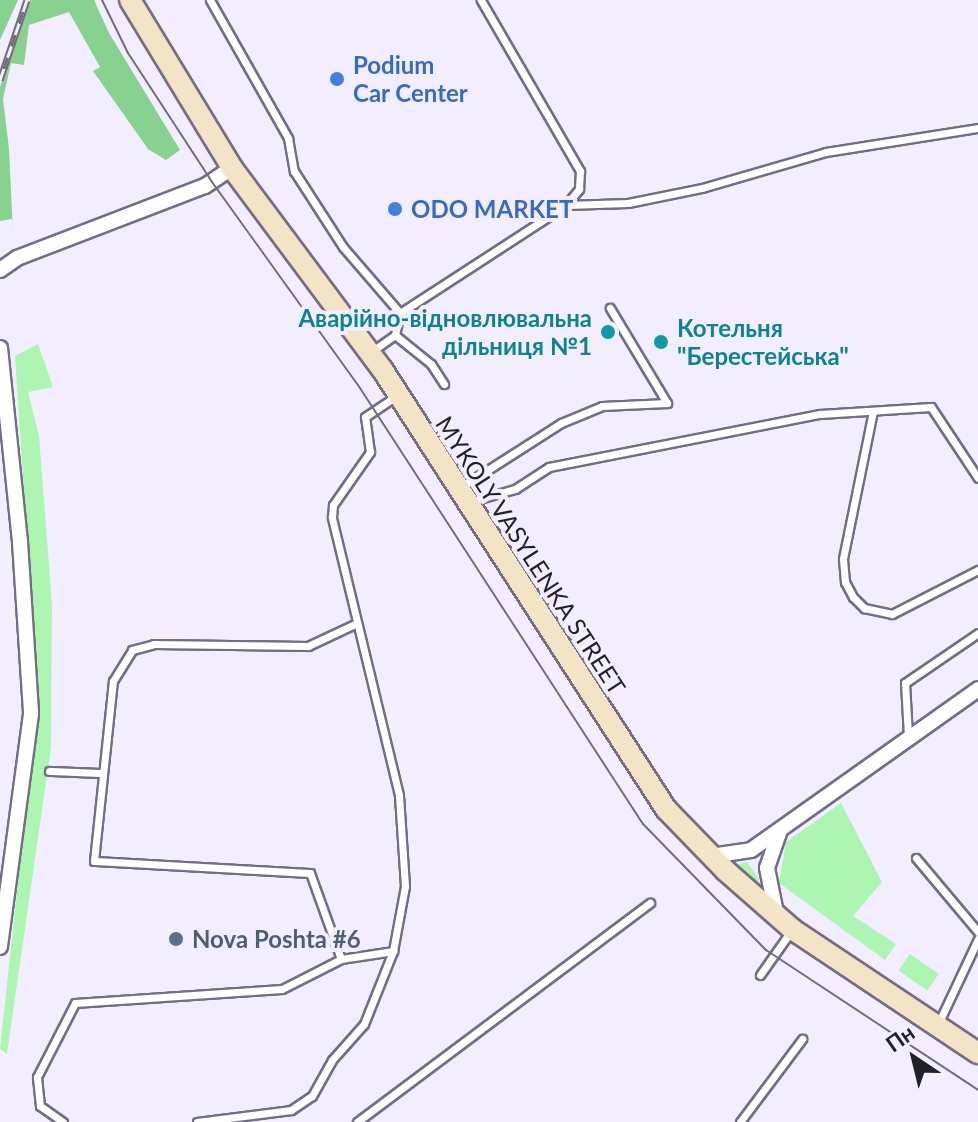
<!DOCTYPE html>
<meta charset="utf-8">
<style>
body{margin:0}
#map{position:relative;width:978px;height:1122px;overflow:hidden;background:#f2eeff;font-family:Lato,sans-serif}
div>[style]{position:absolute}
.green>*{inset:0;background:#acf6b2;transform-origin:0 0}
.forest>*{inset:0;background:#87d28e}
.roads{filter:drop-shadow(2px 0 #736e85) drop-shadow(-2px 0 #736e85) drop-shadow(0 2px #736e85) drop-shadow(0 -2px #736e85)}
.service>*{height:7px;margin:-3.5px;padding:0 3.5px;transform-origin:3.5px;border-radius:3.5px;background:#fff}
.minor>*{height:14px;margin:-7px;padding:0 7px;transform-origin:7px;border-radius:7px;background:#fff}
.secondary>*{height:20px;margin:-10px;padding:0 10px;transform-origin:10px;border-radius:10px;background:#f3e4c5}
.tram>*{height:2px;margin:-1px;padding:0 1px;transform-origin:1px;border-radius:1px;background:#706d79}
.rail>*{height:7px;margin-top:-3.5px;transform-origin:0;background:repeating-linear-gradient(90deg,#f2eeff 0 12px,#706d79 0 24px);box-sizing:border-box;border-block:2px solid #706d79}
.dots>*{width:22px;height:22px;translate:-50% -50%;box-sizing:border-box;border:4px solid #f2eeff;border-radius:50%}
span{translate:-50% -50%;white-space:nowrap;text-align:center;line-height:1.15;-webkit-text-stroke:8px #f2eeff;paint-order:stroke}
.shop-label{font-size:24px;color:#366cbe;font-weight:700}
.left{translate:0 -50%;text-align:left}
.culture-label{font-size:24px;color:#0d838f;font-weight:700}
.right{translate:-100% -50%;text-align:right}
.street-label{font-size:24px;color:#211f28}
.service-label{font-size:24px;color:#4e5e75;font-weight:700}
.north{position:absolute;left:874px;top:1018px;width:80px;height:80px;-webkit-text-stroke:6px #f2eeff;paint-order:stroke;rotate:325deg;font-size:22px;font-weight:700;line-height:32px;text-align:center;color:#211f28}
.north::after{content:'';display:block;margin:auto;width:28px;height:36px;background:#211f28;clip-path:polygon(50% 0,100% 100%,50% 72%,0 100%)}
</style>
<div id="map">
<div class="green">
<i style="clip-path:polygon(38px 344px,53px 387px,28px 392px,39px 436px,52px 604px,51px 747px,7px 1054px,0 1049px,38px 699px,15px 356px)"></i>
<i style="clip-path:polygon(841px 803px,882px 882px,853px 916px,896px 944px,885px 960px,779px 883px,786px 842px)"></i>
<i style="clip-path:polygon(747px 862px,759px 879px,757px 889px,731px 866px)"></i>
<i style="left:910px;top:954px;width:35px;height:20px;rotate:35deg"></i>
</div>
<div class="forest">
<i style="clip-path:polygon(0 0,18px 0,0 40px)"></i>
<i style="clip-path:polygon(30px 0,94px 0,109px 33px,180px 150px,166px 160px,148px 149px,93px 71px,100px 67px,69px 12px,29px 25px,24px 65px,11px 63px,3px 99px,9px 149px,13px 234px,12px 219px,0 221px,0 87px)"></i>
</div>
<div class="roads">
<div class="service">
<i style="left:210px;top:0;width:159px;rotate:60.5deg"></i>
<i style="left:288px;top:138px;width:34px;rotate:80deg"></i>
<i style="left:294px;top:171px;width:90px;rotate:57.2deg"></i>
<i style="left:343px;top:247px;width:87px;rotate:49.2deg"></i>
<i style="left:400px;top:313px;width:23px;rotate:103deg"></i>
<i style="left:395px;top:335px;width:28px;rotate:145deg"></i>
<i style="left:566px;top:205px;width:62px;rotate:-1.8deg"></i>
<i style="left:628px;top:203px;width:76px;rotate:-11.5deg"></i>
<i style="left:702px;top:188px;width:129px;rotate:-16.2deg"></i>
<i style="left:826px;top:152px;width:154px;rotate:-9deg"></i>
<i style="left:400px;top:313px;width:198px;rotate:-33deg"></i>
<i style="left:566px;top:205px;width:21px;rotate:-51deg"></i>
<i style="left:579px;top:189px;width:18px;rotate:-87deg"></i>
<i style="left:580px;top:171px;width:198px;rotate:-120.1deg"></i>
<i style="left:395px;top:335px;width:46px;rotate:38.9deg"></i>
<i style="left:431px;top:364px;width:24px;rotate:57deg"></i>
<i style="left:873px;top:411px;width:151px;rotate:101.5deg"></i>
<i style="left:843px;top:559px;width:23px;rotate:85deg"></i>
<i style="left:845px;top:582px;width:17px;rotate:62deg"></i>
<i style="left:853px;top:597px;width:16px;rotate:45deg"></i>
<i style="left:864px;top:608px;width:29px;rotate:12deg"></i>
<i style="left:892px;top:614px;width:97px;rotate:-27.1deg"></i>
<i style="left:461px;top:487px;width:119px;rotate:-32.6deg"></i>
<i style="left:561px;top:423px;width:44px;rotate:-22.5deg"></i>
<i style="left:602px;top:406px;width:65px;rotate:-2.6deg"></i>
<i style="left:667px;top:403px;width:111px;rotate:-121deg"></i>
<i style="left:472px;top:501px;width:45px;rotate:-15.6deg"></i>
<i style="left:515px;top:489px;width:40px;rotate:-32.9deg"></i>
<i style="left:549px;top:467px;width:276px;rotate:-11.1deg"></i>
<i style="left:820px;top:414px;width:111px;rotate:-3.6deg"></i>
<i style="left:931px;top:407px;width:85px;rotate:56.5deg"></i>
<i style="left:908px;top:736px;width:53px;rotate:-93.2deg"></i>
<i style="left:905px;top:683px;width:88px;rotate:-34.4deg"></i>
<i style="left:49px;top:771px;width:53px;rotate:2.2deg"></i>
<i style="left:916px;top:858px;width:97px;rotate:50deg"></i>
<i style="left:341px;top:959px;width:91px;rotate:-109.8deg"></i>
<i style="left:310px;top:873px;width:216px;rotate:-176.8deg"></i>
<i style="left:94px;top:861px;width:181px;rotate:-84deg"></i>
<i style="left:113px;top:681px;width:36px;rotate:-58deg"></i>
<i style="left:132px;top:650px;width:23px;rotate:-15deg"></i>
<i style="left:154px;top:644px;width:154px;rotate:0.7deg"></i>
<i style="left:308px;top:646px;width:52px;rotate:-25.1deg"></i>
<i style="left:760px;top:975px;width:54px;rotate:-54.8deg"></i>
<i style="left:938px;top:1024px;width:94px;rotate:-64.8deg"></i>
<i style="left:63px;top:1122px;width:28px;rotate:-145deg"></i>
<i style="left:40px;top:1106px;width:29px;rotate:-96deg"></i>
<i style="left:37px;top:1077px;width:83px;rotate:-62.8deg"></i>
<i style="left:75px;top:1003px;width:207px;rotate:-3.9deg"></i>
<i style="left:282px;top:989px;width:66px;rotate:-27deg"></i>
<i style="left:341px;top:959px;width:53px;rotate:-8.7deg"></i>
<i style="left:197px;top:1122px;width:95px;rotate:-7.3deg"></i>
<i style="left:291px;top:1110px;width:25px;rotate:-34deg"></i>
<i style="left:312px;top:1096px;width:41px;rotate:-60.9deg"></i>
<i style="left:332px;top:1060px;width:48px;rotate:-48.4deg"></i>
<i style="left:364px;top:1024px;width:79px;rotate:-68.3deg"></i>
<i style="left:393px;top:951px;width:66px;rotate:-79.5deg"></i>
<i style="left:405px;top:886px;width:91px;rotate:-93.8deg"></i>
<i style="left:399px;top:795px;width:286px;rotate:-103.6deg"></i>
<i style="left:332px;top:517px;width:12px;rotate:-85deg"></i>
<i style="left:333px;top:505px;width:65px;rotate:-55.1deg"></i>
<i style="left:370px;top:452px;width:35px;rotate:-98deg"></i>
<i style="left:365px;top:417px;width:37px;rotate:-34deg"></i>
<i style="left:357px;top:1122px;width:366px;rotate:-36.8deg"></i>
<i style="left:740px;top:1122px;width:104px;rotate:-53.2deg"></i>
</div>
<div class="minor">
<i style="left:0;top:270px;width:21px;rotate:-35deg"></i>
<i style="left:17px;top:258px;width:201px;rotate:-21deg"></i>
<i style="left:205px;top:186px;width:32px;rotate:-34deg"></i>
<i style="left:0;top:348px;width:195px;rotate:84.1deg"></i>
<i style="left:20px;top:542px;width:172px;rotate:86.3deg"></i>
<i style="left:31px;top:714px;width:235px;rotate:97.6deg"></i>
<i style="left:711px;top:856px;width:40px;rotate:-8.5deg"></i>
<i style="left:751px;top:850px;width:278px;rotate:-35.3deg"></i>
<i style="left:776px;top:913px;width:46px;rotate:-101.3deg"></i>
<i style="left:767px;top:868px;width:40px;rotate:-71.1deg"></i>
</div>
<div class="secondary">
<i style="left:130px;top:0;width:197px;rotate:58.7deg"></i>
<i style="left:232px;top:168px;width:251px;rotate:53.3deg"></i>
<i style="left:382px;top:369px;width:524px;rotate:57.16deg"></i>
<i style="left:666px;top:809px;width:86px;rotate:45.9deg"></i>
<i style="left:726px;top:871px;width:88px;rotate:41.3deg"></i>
<i style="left:792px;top:929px;width:224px;rotate:33.7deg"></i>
</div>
</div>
<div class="tram">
<i style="left:102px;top:0;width:59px;rotate:63.9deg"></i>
<i style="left:128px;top:53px;width:154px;rotate:56.9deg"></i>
<i style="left:212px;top:182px;width:250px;rotate:54.3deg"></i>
<i style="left:358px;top:385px;width:523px;rotate:57.01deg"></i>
<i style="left:643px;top:824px;width:176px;rotate:45.7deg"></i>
<i style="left:766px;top:950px;width:254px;rotate:33.4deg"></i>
</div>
<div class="rail">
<i style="left:0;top:80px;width:84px;rotate:-71.4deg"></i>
</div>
<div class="dots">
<i style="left:337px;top:79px;background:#3f7fe0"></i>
<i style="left:395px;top:209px;background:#3f7fe0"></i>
<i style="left:608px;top:332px;background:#0f9aa8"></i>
<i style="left:661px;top:342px;background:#0f9aa8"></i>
<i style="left:176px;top:939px;background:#5c6f8a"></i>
</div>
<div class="shop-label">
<span class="left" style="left:353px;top:79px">Podium<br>Car Center</span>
<span class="left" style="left:411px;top:209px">ODO MARKET</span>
</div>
<div class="culture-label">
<span class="right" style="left:592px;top:332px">Аварійно-відновлювальна<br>дільниця №1</span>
<span class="left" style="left:677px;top:342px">Котельня<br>"Берестейська"</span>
</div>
<div class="street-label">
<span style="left:531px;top:555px;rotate:57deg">MYKOLY VASYLENKA STREET</span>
</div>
<div class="service-label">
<span class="left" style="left:192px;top:939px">Nova Poshta #6</span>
</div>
<div class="north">Пн</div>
</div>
